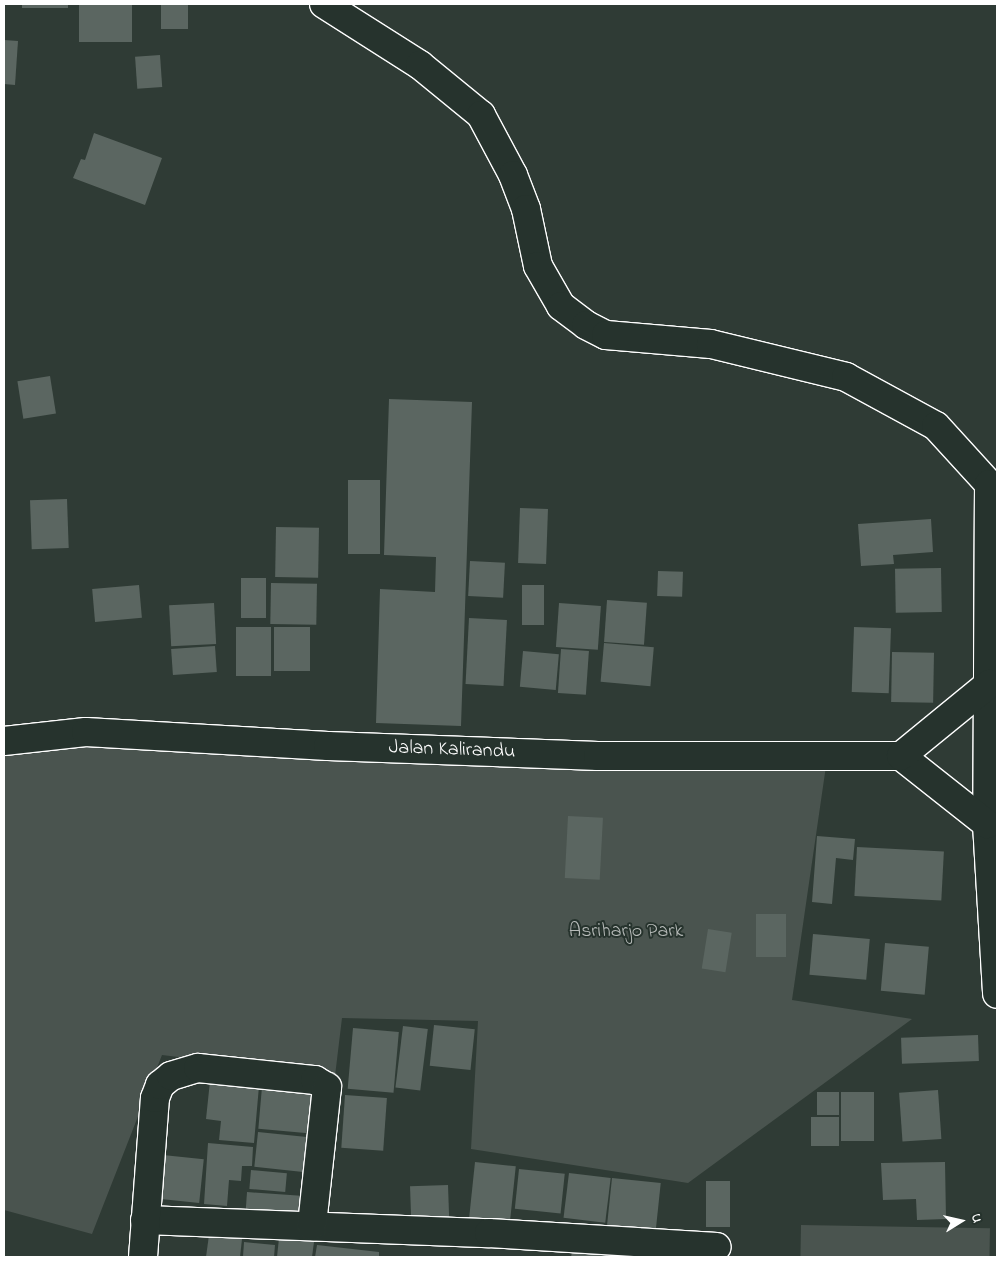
<!DOCTYPE html>
<style>
body{margin:0}
#map{position:relative;width:1001px;height:1261px;overflow:hidden;background:#2f3b35;font-family:"Indie Flower",sans-serif}
div>[style]{position:absolute}
.green>*{inset:0;background:#4a544f;transform-origin:0 0}
.building>*{inset:0;background:#5b6661;transform-origin:0 0}
.roads{filter:drop-shadow(1px 0 #fff) drop-shadow(-1px 0 #fff) drop-shadow(0 1px #fff) drop-shadow(0 -1px #fff)}
.minor>*{height:28px;margin:-14px;padding:0 14px;transform-origin:14px;border-radius:14px;background:#26332d}
span{translate:-50% -50%;white-space:nowrap;text-align:center;line-height:1.15;-webkit-text-stroke:4px #26332d;paint-order:stroke}
.street-label{font-size:20px;color:#fff}
.park-label{font-size:20px;color:#b7bbb9}
.frame{position:absolute;inset:0;border:5px solid #fff;pointer-events:none}
.north{position:absolute;left:936px;top:1196px;width:50px;height:50px;-webkit-text-stroke:4px #26332d;paint-order:stroke;rotate:80deg;font-size:14px;font-weight:700;line-height:20px;text-align:center;color:#fff}
.north::after{content:'';display:block;margin:auto;width:18px;height:22px;background:#fff;clip-path:polygon(50% 0,100% 100%,50% 72%,0 100%)}
</style>
<div id="map">
<div class="green">
<i style="clip-path:polygon(86px 735px,826px 766px,792px 1000px,912px 1019px,688px 1183px,471px 1149px,478px 1021px,342px 1018px,335px 1076px,162px 1055px,92px 1234px,4px 1210px,4px 750px)"></i>
<i style="left:801px;top:1225px;width:189px;height:32px;rotate:1deg"></i>
</div>
<div class="building">
<i style="left:22px;top:4px;width:46px;height:4px"></i>
<i style="left:79px;top:4px;width:53px;height:38px"></i>
<i style="left:161px;top:4px;width:27px;height:25px"></i>
<i style="clip-path:polygon(4px 40px,18px 41px,15px 85px,4px 84px)"></i>
<i style="left:160px;top:55px;width:32px;height:25px;rotate:86deg"></i>
<i style="clip-path:polygon(94px 133px,162px 158px,145px 205px,73px 178px,81px 159px,85px 160px)"></i>
<i style="left:50px;top:376px;width:38px;height:33px;rotate:81deg"></i>
<i style="clip-path:polygon(389px 399px,472px 402px,461px 726px,376px 723px,380px 589px,435px 592px,436px 557px,384px 555px)"></i>
<i style="left:348px;top:480px;width:32px;height:74px"></i>
<i style="left:67px;top:499px;width:49px;height:37px;rotate:88deg"></i>
<i style="left:520px;top:508px;width:28px;height:55px;rotate:2deg"></i>
<i style="clip-path:polygon(931px 519px,933px 552px,893px 555px,894px 564px,861px 566px,858px 524px)"></i>
<i style="left:276px;top:527px;width:43px;height:50px;rotate:1deg"></i>
<i style="left:470px;top:561px;width:35px;height:35px;rotate:3deg"></i>
<i style="left:941px;top:568px;width:44px;height:46px;rotate:89deg"></i>
<i style="left:658px;top:571px;width:25px;height:25px;rotate:2deg"></i>
<i style="left:241px;top:578px;width:25px;height:40px"></i>
<i style="left:271px;top:583px;width:46px;height:41px;rotate:1deg"></i>
<i style="left:139px;top:585px;width:33px;height:47px;rotate:85deg"></i>
<i style="left:522px;top:585px;width:22px;height:40px"></i>
<i style="left:607px;top:600px;width:40px;height:42px;rotate:4deg"></i>
<i style="left:214px;top:603px;width:41px;height:45px;rotate:87deg"></i>
<i style="left:559px;top:603px;width:42px;height:44px;rotate:4deg"></i>
<i style="left:469px;top:618px;width:38px;height:66px;rotate:3deg"></i>
<i style="left:236px;top:627px;width:35px;height:49px"></i>
<i style="left:274px;top:627px;width:36px;height:44px"></i>
<i style="left:854px;top:627px;width:37px;height:65px;rotate:2deg"></i>
<i style="left:604px;top:643px;width:50px;height:39px;rotate:5deg"></i>
<i style="left:215px;top:646px;width:26px;height:44px;rotate:86deg"></i>
<i style="left:561px;top:649px;width:28px;height:44px;rotate:4deg"></i>
<i style="left:523px;top:651px;width:36px;height:36px;rotate:5deg"></i>
<i style="left:892px;top:652px;width:42px;height:50px;rotate:1deg"></i>
<i style="left:568px;top:816px;width:35px;height:62px;rotate:3deg"></i>
<i style="clip-path:polygon(817px 836px,855px 839px,853px 860px,836px 858px,832px 904px,812px 902px)"></i>
<i style="left:857px;top:847px;width:87px;height:49px;rotate:3deg"></i>
<i style="left:756px;top:914px;width:30px;height:43px"></i>
<i style="left:708px;top:929px;width:24px;height:40px;rotate:9deg"></i>
<i style="left:813px;top:934px;width:57px;height:41px;rotate:5deg"></i>
<i style="left:885px;top:943px;width:44px;height:48px;rotate:5deg"></i>
<i style="left:434px;top:1025px;width:41px;height:41px;rotate:6deg"></i>
<i style="left:403px;top:1026px;width:25px;height:62px;rotate:7deg"></i>
<i style="left:353px;top:1028px;width:46px;height:61px;rotate:5deg"></i>
<i style="left:978px;top:1035px;width:26px;height:77px;rotate:88deg"></i>
<i style="clip-path:polygon(210px 1081px,259px 1086px,254px 1143px,219px 1140px,221px 1121px,206px 1119px)"></i>
<i style="left:262px;top:1087px;width:50px;height:42px;rotate:5deg"></i>
<i style="left:938px;top:1090px;width:49px;height:39px;rotate:86deg"></i>
<i style="left:817px;top:1092px;width:22px;height:23px"></i>
<i style="left:841px;top:1092px;width:33px;height:49px"></i>
<i style="left:345px;top:1095px;width:42px;height:53px;rotate:4deg"></i>
<i style="left:811px;top:1117px;width:28px;height:29px"></i>
<i style="left:258px;top:1132px;width:49px;height:35px;rotate:6deg"></i>
<i style="clip-path:polygon(208px 1143px,253px 1147px,252px 1166px,242px 1166px,241px 1181px,229px 1180px,227px 1206px,204px 1204px)"></i>
<i style="left:163px;top:1155px;width:41px;height:44px;rotate:6deg"></i>
<i style="left:475px;top:1162px;width:41px;height:61px;rotate:6deg"></i>
<i style="clip-path:polygon(945px 1162px,946px 1219px,917px 1220px,916px 1199px,883px 1200px,881px 1163px)"></i>
<i style="left:519px;top:1169px;width:46px;height:40px;rotate:6deg"></i>
<i style="left:251px;top:1170px;width:36px;height:19px;rotate:5deg"></i>
<i style="left:569px;top:1173px;width:42px;height:45px;rotate:7deg"></i>
<i style="left:612px;top:1178px;width:49px;height:47px;rotate:6deg"></i>
<i style="left:706px;top:1181px;width:24px;height:46px"></i>
<i style="left:448px;top:1185px;width:35px;height:38px;rotate:88deg"></i>
<i style="left:247px;top:1192px;width:54px;height:21px;rotate:4deg"></i>
<i style="clip-path:polygon(209px 1235px,242px 1239px,240px 1257px,206px 1257px)"></i>
<i style="clip-path:polygon(279px 1238px,314px 1242px,312px 1257px,277px 1257px)"></i>
<i style="clip-path:polygon(244px 1242px,275px 1245px,274px 1257px,243px 1257px)"></i>
<i style="clip-path:polygon(317px 1245px,379px 1252px,379px 1257px,315px 1257px)"></i>
<i style="clip-path:polygon(572px 1252px,607px 1254px,607px 1257px,571px 1257px)"></i>
<i style="clip-path:polygon(611px 1252px,659px 1254px,659px 1257px,611px 1257px)"></i>
</div>
<div class="roads">
<div class="minor">
<i style="left:324px;top:4px;width:114px;rotate:32.4deg"></i>
<i style="left:420px;top:65px;width:79px;rotate:39.3deg"></i>
<i style="left:481px;top:115px;width:68px;rotate:61.9deg"></i>
<i style="left:513px;top:175px;width:36px;rotate:69deg"></i>
<i style="left:526px;top:209px;width:58px;rotate:78.1deg"></i>
<i style="left:538px;top:266px;width:46px;rotate:60.1deg"></i>
<i style="left:561px;top:306px;width:31px;rotate:37deg"></i>
<i style="left:586px;top:325px;width:22px;rotate:27deg"></i>
<i style="left:606px;top:335px;width:105px;rotate:4.9deg"></i>
<i style="left:711px;top:344px;width:139px;rotate:13.7deg"></i>
<i style="left:846px;top:377px;width:102px;rotate:28.6deg"></i>
<i style="left:936px;top:426px;width:79px;rotate:47.6deg"></i>
<i style="left:989px;top:484px;width:340px;rotate:90.3deg"></i>
<i style="left:987px;top:824px;width:170px;rotate:86.6deg"></i>
<i style="left:4px;top:741px;width:82px;rotate:-6.3deg"></i>
<i style="left:86px;top:732px;width:242px;rotate:3.3deg"></i>
<i style="left:328px;top:746px;width:270px;rotate:2.1deg"></i>
<i style="left:598px;top:756px;width:303px"></i>
<i style="left:901px;top:756px;width:110px;rotate:38.3deg"></i>
<i style="left:901px;top:756px;width:114px;rotate:-39.3deg"></i>
<i style="left:145px;top:1220px;width:344px;rotate:2.2deg"></i>
<i style="left:489px;top:1233px;width:228px;rotate:3.5deg"></i>
<i style="left:143px;top:1257px;width:159px;rotate:-85.7deg"></i>
<i style="left:155px;top:1098px;width:14px;rotate:-69deg"></i>
<i style="left:160px;top:1085px;width:14px;rotate:-39deg"></i>
<i style="left:171px;top:1076px;width:28px;rotate:-17deg"></i>
<i style="left:198px;top:1068px;width:118px;rotate:5.9deg"></i>
<i style="left:315px;top:1080px;width:14px;rotate:30deg"></i>
<i style="left:327px;top:1087px;width:140px;rotate:96.2deg"></i>
</div>
</div>
<div class="street-label">
<span style="left:452px;top:750px;rotate:2deg">Jalan Kalirandu</span>
</div>
<div class="park-label">
<span style="left:626px;top:931px">Asriharjo Park</span>
</div>
<div class="frame"></div>
<div class="north">U</div>
</div>
